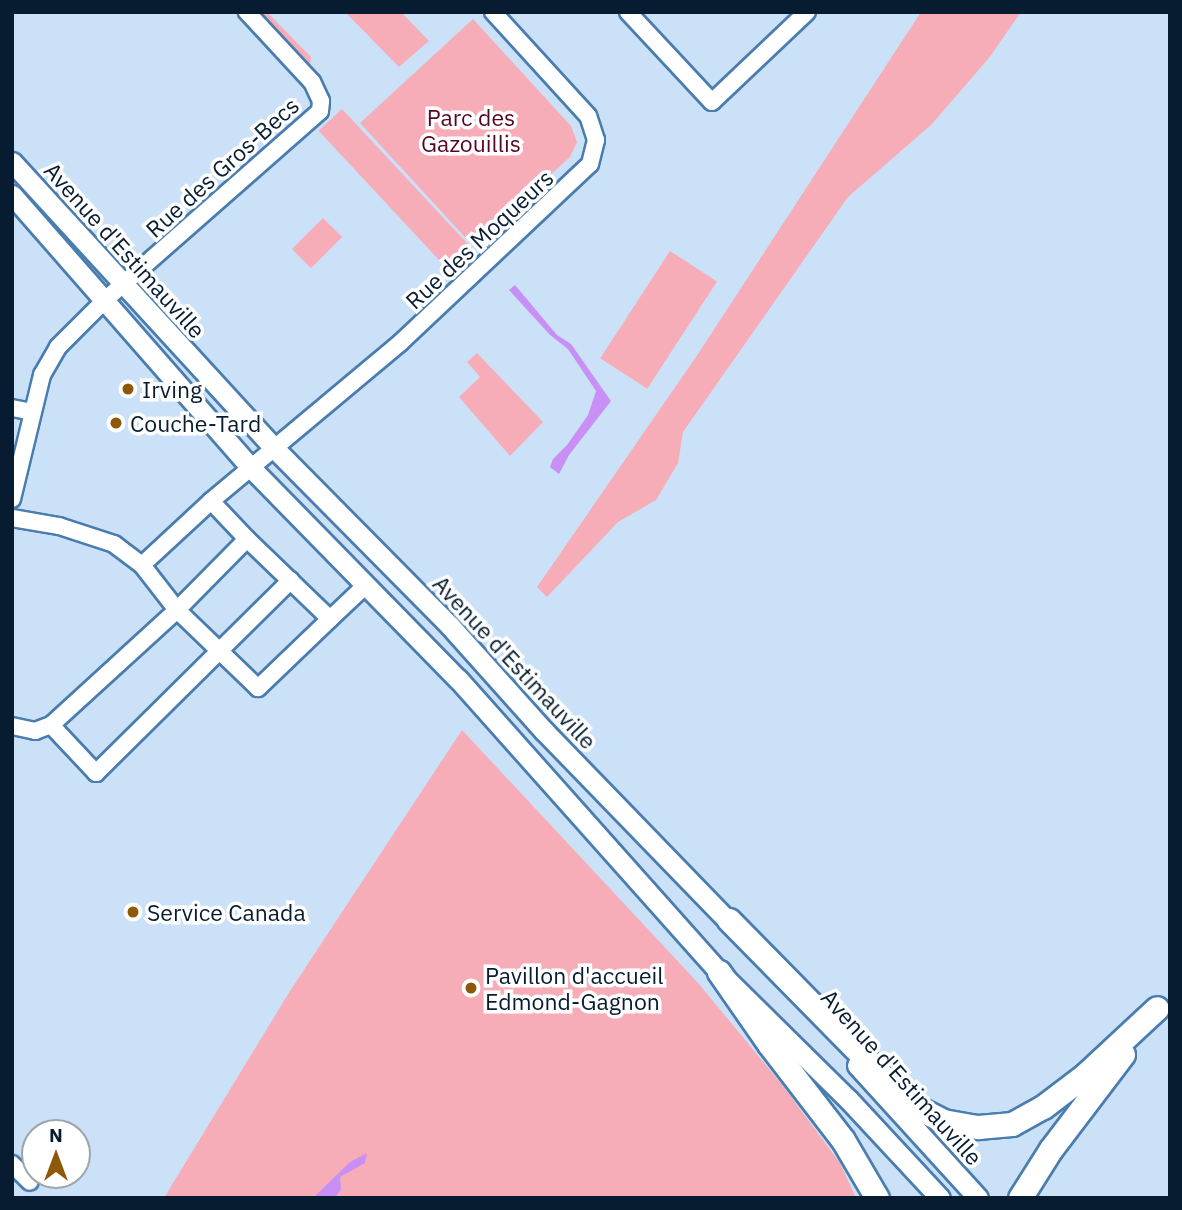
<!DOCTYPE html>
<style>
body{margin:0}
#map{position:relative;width:1182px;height:1210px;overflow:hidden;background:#cbe1f7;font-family:"IBM Plex Sans",sans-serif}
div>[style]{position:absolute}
.green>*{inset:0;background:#f7adb8;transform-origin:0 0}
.water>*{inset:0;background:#c890f4}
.roads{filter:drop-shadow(2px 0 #4a7daf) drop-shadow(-2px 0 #4a7daf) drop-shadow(0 2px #4a7daf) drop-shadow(0 -2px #4a7daf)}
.minor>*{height:16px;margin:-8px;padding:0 8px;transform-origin:8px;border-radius:8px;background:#fff}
.major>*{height:19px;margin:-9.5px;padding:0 9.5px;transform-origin:9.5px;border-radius:9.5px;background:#fff}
.highway>*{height:23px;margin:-11.5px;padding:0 11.5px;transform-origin:11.5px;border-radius:11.5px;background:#fff}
.dots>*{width:19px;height:19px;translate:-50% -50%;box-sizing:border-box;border:4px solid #fff;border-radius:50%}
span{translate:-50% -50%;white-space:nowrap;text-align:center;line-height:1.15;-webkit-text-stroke:7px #fff;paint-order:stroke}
.park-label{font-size:23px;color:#560821}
.street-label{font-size:23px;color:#071c30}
.poi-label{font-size:23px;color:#071c30}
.left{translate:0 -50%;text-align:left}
.frame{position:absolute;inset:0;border:14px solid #071c30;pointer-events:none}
.north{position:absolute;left:21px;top:1119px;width:70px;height:70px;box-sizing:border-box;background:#fff;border:2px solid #9ca4ac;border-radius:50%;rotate:0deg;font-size:19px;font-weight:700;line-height:28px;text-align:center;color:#071c30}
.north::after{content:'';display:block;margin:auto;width:24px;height:32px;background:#8d5909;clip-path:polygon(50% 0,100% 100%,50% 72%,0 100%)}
</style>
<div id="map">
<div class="green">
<i style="clip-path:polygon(257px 12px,267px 12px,311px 57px,310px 66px)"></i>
<i style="clip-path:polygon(345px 12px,401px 12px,429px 41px,399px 67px)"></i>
<i style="clip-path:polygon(921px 12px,1021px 12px,989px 58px,931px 125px,848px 197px,683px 432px,678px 463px,656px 500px,618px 522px,547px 597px,537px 587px,698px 354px)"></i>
<i style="clip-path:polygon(473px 19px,571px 126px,577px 142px,570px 157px,473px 246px,360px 123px)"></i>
<i style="left:342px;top:109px;width:193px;height:32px;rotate:47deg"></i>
<i style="left:323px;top:218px;width:27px;height:44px;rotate:45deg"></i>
<i style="left:670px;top:251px;width:56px;height:128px;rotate:33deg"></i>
<i style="clip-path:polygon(477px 353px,543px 422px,510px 456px,459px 397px,480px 377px,467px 362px)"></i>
<i style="clip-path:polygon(462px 730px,699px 984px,783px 1086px,840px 1163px,856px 1198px,164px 1198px,290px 991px)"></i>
</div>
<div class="water">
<i style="clip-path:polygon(515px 285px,557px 335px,571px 344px,611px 401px,569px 455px,559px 474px,550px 467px,553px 459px,567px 445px,588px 415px,596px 391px,568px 349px,550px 335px,509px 290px)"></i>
<i style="clip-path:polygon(367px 1153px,365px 1163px,340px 1177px,341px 1189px,335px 1198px,313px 1198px,350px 1162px)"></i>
</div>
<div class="roads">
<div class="minor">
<i style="left:628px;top:12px;width:123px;rotate:47deg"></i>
<i style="left:712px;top:102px;width:131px;rotate:-43.5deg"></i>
<i style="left:12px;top:408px;width:21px;rotate:11deg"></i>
<i style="left:12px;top:499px;width:128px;rotate:-76.4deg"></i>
<i style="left:42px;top:375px;width:32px;rotate:-60deg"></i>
<i style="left:58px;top:347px;width:66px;rotate:-45deg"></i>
<i style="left:105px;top:300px;width:286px;rotate:-41.3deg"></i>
<i style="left:320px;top:111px;width:10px;rotate:-84deg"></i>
<i style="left:321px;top:101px;width:21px;rotate:-115deg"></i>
<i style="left:312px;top:82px;width:96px;rotate:-132.9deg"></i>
<i style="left:211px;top:501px;width:52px;rotate:46.5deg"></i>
<i style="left:247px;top:539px;width:100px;rotate:134.6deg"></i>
<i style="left:177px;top:610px;width:171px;rotate:137.6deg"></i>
<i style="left:51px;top:725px;width:66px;rotate:46.8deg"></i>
<i style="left:96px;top:773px;width:274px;rotate:-44.7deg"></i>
<i style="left:12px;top:518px;width:48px;rotate:9.7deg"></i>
<i style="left:59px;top:526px;width:58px;rotate:18.1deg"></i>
<i style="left:114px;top:544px;width:35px;rotate:37deg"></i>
<i style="left:247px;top:539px;width:115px;rotate:43.9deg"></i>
<i style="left:330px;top:619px;width:50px;rotate:-43.4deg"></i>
<i style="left:330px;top:619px;width:100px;rotate:136.2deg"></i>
<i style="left:258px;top:688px;width:112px;rotate:-136.1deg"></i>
<i style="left:177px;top:610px;width:57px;rotate:-127.9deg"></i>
<i style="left:142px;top:565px;width:94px;rotate:-42.8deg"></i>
<i style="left:211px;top:501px;width:246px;rotate:-39.9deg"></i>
<i style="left:400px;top:343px;width:261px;rotate:-43.3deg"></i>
<i style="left:590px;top:164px;width:25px;rotate:-76deg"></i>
<i style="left:596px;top:140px;width:25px;rotate:-108deg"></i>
<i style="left:588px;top:116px;width:141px;rotate:-132.4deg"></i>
<i style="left:12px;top:726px;width:24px;rotate:12deg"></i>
<i style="left:35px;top:731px;width:17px;rotate:-21deg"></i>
<i style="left:12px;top:1164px;width:25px;rotate:45deg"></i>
</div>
<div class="major">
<i style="left:12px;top:162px;width:391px;rotate:47.5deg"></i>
<i style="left:276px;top:450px;width:247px;rotate:45.3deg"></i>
<i style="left:450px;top:626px;width:141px;rotate:48.2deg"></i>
<i style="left:544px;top:731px;width:277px;rotate:45.9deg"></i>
<i style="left:12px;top:195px;width:364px;rotate:48.8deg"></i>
<i style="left:252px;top:469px;width:294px;rotate:45.6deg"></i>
<i style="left:458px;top:679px;width:392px;rotate:48.3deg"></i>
<i style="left:719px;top:972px;width:181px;rotate:44.6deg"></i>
<i style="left:848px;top:1099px;width:135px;rotate:47.1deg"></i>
<i style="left:857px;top:1065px;width:180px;rotate:47.7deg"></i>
</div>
<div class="highway">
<i style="left:729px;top:920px;width:258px;rotate:45.5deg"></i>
<i style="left:910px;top:1104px;width:37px;rotate:27deg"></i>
<i style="left:943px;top:1121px;width:36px;rotate:10deg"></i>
<i style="left:978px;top:1127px;width:34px;rotate:-5deg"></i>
<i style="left:1012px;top:1124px;width:35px;rotate:-29deg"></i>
<i style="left:1043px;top:1107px;width:53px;rotate:-37.3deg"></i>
<i style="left:1085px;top:1075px;width:98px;rotate:-42.9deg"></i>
<i style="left:719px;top:972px;width:88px;rotate:55.2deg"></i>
<i style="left:769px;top:1044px;width:121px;rotate:52.4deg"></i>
<i style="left:843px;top:1140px;width:67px;rotate:59.6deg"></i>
<i style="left:1020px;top:1198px;width:58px;rotate:-57.7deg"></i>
<i style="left:1051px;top:1149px;width:119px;rotate:-52.8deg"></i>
</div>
</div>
<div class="dots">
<i style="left:128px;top:389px;background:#8d5909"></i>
<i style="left:116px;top:423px;background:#8d5909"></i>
<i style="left:133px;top:912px;background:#8d5909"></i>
<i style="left:471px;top:988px;background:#8d5909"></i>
</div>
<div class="park-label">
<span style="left:471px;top:130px">Parc des<br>Gazouillis</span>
</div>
<div class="street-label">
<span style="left:222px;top:167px;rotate:-42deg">Rue des Gros-Becs</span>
<span style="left:479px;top:239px;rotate:-43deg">Rue des Moqueurs</span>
<span style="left:125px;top:250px;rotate:48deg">Avenue d'Estimauville</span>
<span style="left:515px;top:662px;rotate:47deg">Avenue d'Estimauville</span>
<span style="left:902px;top:1077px;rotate:48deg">Avenue d'Estimauville</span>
</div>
<div class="poi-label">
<span class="left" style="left:142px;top:389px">Irving</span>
<span class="left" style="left:130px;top:423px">Couche-Tard</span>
<span class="left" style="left:147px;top:912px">Service Canada</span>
<span class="left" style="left:485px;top:988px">Pavillon d'accueil<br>Edmond-Gagnon</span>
</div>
<div class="frame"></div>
<div class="north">N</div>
</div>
